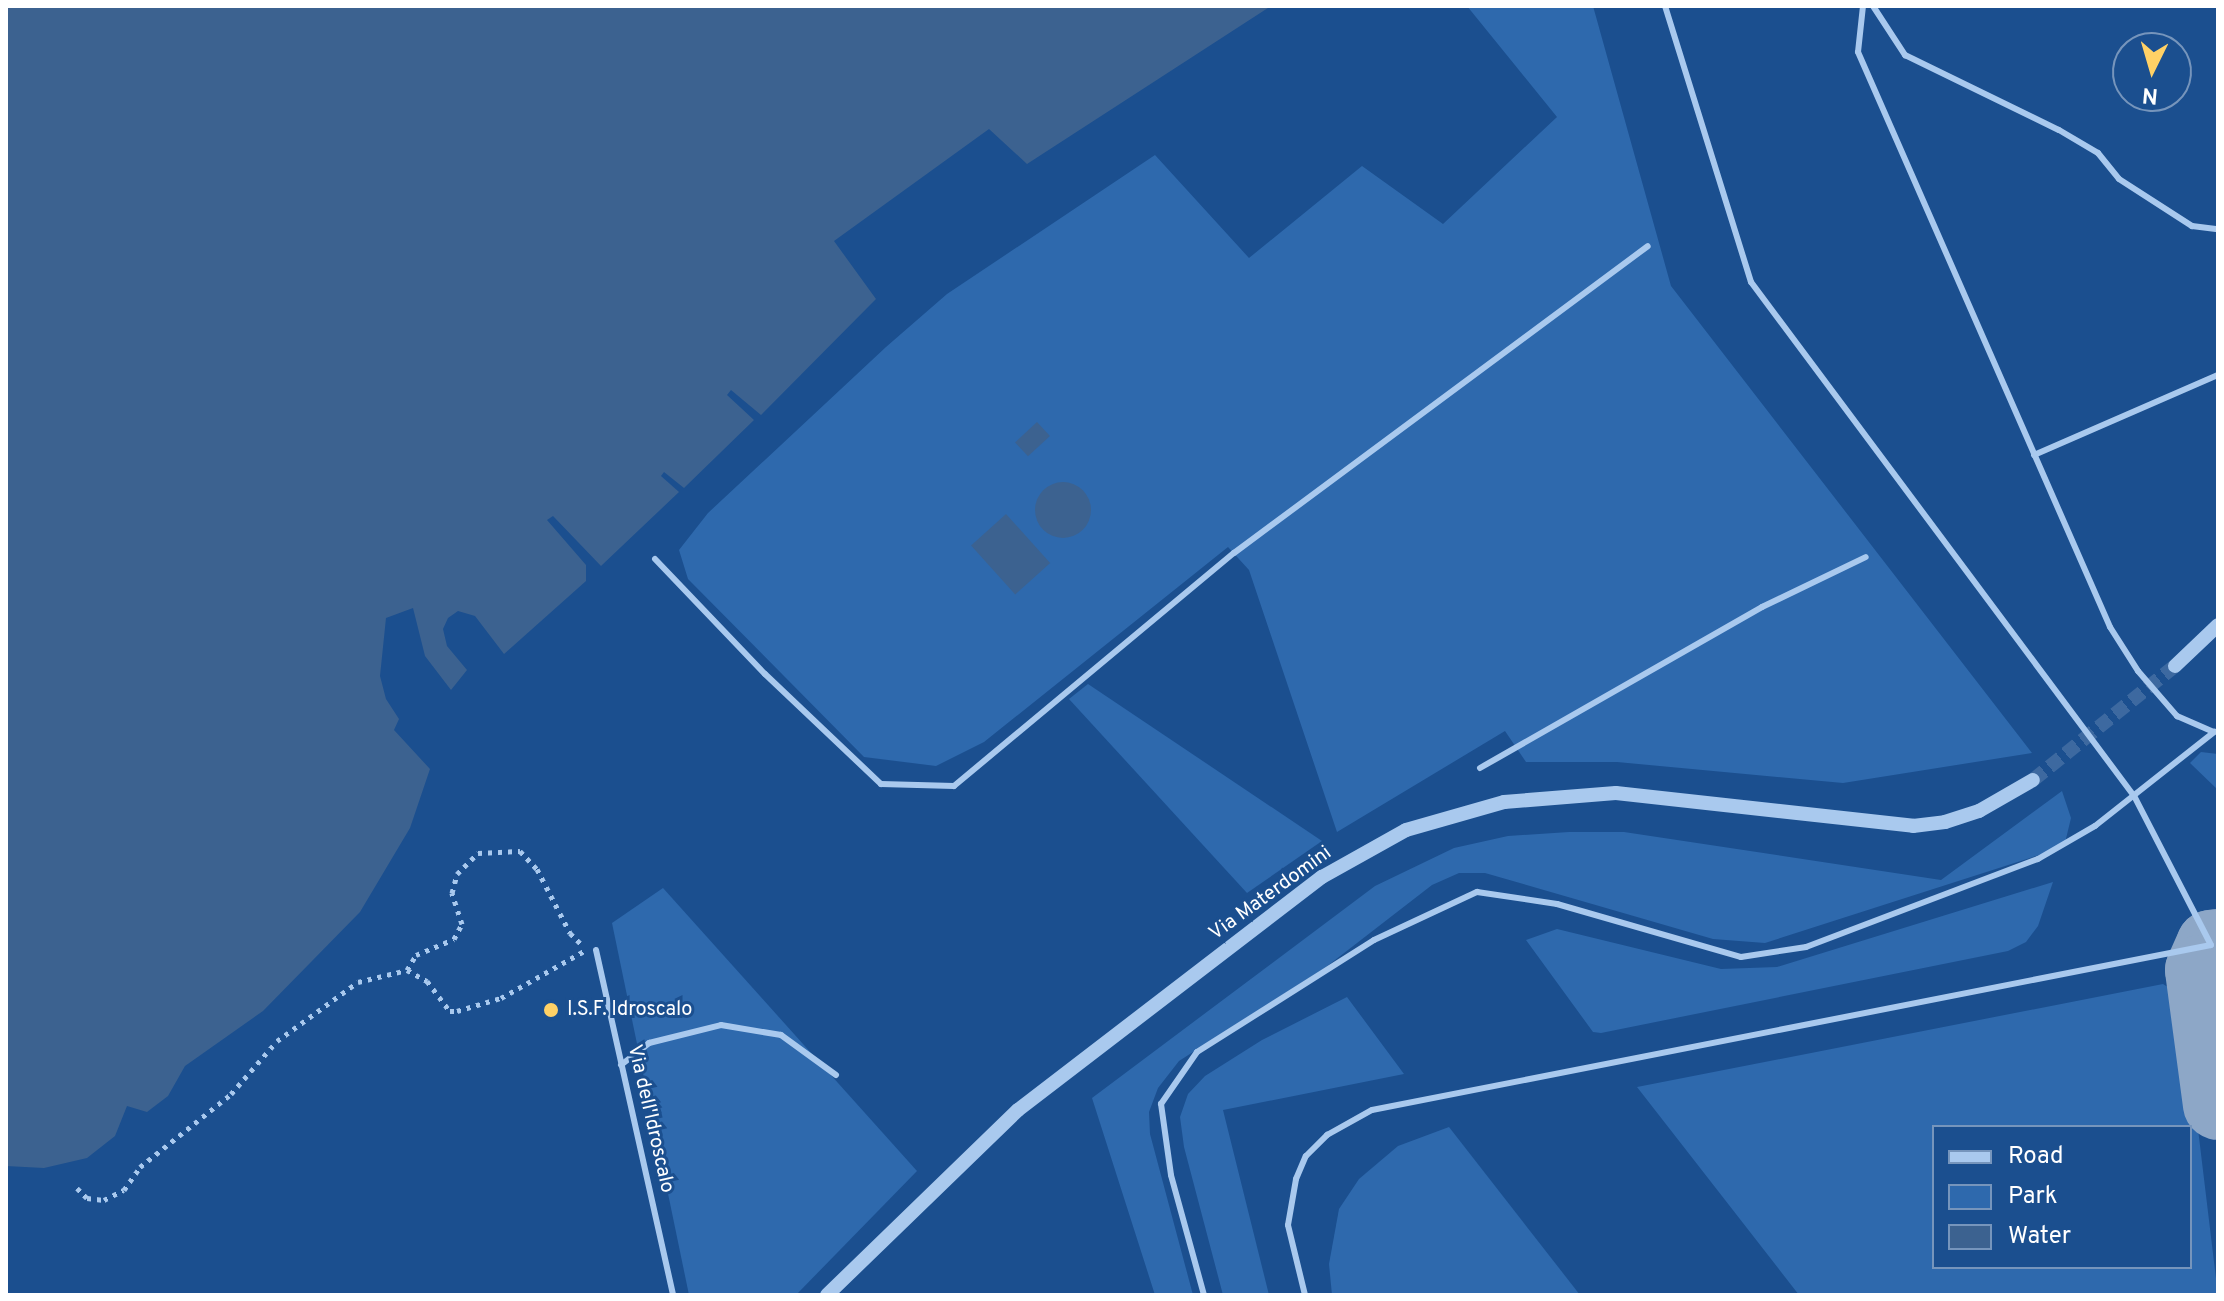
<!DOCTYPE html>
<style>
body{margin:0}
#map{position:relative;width:2224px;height:1301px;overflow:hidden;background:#1b4f8f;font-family:Overpass,sans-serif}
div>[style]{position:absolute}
.green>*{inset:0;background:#2e69ad}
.water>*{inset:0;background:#3c6290;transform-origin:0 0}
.round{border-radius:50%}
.taxiway>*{height:70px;margin:-35px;padding:0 35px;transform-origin:35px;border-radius:35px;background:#8da7c7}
.tertiary-tunnel>*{height:14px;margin-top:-7px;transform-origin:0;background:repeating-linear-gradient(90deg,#3d69a0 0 14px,transparent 0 21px)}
.path>*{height:5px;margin-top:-2.5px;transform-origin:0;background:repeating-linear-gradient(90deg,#a9c9ee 0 4px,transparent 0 10px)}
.service>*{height:6px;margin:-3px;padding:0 3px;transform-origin:3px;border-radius:3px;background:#a9c9ee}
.tertiary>*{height:14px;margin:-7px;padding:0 7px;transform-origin:7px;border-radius:7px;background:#a9c9ee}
.dots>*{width:22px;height:22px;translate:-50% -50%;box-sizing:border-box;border:4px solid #1b4f8f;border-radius:50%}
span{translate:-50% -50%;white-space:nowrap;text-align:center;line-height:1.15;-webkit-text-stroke:6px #1b4f8f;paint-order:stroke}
.street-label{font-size:20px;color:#fff}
.poi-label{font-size:20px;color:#fff}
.left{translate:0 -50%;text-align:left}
.frame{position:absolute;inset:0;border:8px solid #fff;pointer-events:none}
.legend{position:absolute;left:1932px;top:1125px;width:260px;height:144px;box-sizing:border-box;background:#1b4f8f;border:2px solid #7695bc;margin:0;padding:10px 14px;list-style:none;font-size:24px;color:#fff}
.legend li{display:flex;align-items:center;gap:16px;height:40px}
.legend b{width:40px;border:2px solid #7695bc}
.north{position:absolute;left:2112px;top:32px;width:80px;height:80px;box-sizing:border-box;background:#1b4f8f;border:2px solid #7695bc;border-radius:50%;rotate:185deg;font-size:22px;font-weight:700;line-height:32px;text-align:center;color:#fff}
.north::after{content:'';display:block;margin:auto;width:28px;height:36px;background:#ffd166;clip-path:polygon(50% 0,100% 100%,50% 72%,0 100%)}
</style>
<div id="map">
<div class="green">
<i style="clip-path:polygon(1467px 6px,1593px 6px,1671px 286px,2032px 753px,1843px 783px,1617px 762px,1526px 762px,1505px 731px,1337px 832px,1249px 570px,1228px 547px,984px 742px,936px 766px,864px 757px,688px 579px,679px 550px,708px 513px,886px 347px,947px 294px,1155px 155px,1249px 258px,1362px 166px,1443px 224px,1557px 117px)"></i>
<i style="clip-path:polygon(1088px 684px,1322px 841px,1247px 893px,1069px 699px)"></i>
<i style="clip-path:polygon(2201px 752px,2218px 754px,2218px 790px,2190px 763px)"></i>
<i style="clip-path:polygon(2062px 791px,2071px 818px,2064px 847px,1765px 943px,1713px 939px,1485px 873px,1459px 873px,1432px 885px,1326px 967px,1179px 1061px,1158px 1088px,1149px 1112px,1150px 1134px,1193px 1295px,1155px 1295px,1092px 1098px,1375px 886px,1454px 848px,1508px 836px,1569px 832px,1624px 832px,1941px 880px)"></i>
<i style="clip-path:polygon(2053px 882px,2038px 926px,2026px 942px,2008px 951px,1601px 1033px,1593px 1032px,1526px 940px,1557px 929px,1721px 969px,1777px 967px)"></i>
<i style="clip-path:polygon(663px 888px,917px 1171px,796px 1295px,689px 1295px,612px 923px)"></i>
<i style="clip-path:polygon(evenodd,2163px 984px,2182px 996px,2218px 1295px,1799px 1295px,1637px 1087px,2163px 984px,2190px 1127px,2190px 1267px,1934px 1267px,1934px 1127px,2190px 1127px)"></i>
<i style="clip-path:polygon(1347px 997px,1404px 1074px,1223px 1110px,1269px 1295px,1223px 1295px,1184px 1147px,1180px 1117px,1188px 1094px,1205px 1076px,1262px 1040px)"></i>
<i style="clip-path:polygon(1449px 1127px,1580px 1295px,1332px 1295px,1329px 1264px,1339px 1209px,1359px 1179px,1398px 1146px)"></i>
</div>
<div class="water">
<i style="clip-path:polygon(6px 6px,1271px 6px,1027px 164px,989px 129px,834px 241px,876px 299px,761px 415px,731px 390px,727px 395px,754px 420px,684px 488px,664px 472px,661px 476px,679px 492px,601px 566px,553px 516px,547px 520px,586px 565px,586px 581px,504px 654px,475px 616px,458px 611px,448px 618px,443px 629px,447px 646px,467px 670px,451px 690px,425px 656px,413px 608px,386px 618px,380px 676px,386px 699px,399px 719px,394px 730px,430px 769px,410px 828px,360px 912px,263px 1011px,185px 1066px,168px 1096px,147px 1112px,127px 1106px,115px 1136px,87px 1158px,44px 1168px,6px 1166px)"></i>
<i style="left:1037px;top:422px;width:19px;height:30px;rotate:47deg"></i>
<i class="round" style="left:1035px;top:482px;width:56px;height:56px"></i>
<i style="left:1006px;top:514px;width:66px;height:47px;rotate:48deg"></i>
</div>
<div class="taxiway">
<i style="left:2218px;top:944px;width:7px;rotate:172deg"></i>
<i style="left:2211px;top:945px;width:27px;rotate:114deg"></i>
<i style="left:2200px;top:970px;width:136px;rotate:82.4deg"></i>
</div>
<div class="tertiary-tunnel">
<i style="left:2033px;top:780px;width:182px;rotate:-38.8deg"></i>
</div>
<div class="path">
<i style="left:407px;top:970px;width:17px;rotate:-59deg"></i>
<i style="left:416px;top:955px;width:41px;rotate:-22.8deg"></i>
<i style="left:454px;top:939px;width:17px;rotate:-62deg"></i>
<i style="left:462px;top:924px;width:33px;rotate:-108deg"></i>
<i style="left:452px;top:893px;width:20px;rotate:-75deg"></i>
<i style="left:457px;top:874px;width:30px;rotate:-45deg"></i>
<i style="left:478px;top:853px;width:42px;rotate:-2.7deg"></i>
<i style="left:520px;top:851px;width:25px;rotate:47deg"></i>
<i style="left:537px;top:869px;width:72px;rotate:62.7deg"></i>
<i style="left:570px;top:933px;width:17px;rotate:45deg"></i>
<i style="left:77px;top:1188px;width:14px;rotate:45deg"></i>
<i style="left:87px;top:1198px;width:17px;rotate:7deg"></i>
<i style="left:104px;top:1200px;width:22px;rotate:-27deg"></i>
<i style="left:124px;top:1190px;width:28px;rotate:-55deg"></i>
<i style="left:140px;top:1167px;width:117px;rotate:-38.7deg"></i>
<i style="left:231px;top:1094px;width:70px;rotate:-49deg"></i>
<i style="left:277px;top:1041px;width:100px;rotate:-36.1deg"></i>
<i style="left:358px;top:982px;width:50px;rotate:-13.8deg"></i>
<i style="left:407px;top:970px;width:23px;rotate:29deg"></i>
<i style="left:427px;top:981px;width:38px;rotate:53deg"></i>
<i style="left:450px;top:1011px;width:7px"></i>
<i style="left:457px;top:1011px;width:46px;rotate:-16.5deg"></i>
<i style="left:501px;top:998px;width:95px;rotate:-29.5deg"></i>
</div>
<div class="service">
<i style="left:1863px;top:6px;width:46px;rotate:96.2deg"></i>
<i style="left:1858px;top:52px;width:628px;rotate:66.33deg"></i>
<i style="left:2110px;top:627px;width:52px;rotate:57.5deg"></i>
<i style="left:2138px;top:671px;width:60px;rotate:49.1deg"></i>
<i style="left:2177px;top:716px;width:40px;rotate:23.4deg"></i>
<i style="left:1873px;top:6px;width:59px;rotate:56.9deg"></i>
<i style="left:1905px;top:55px;width:171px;rotate:26deg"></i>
<i style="left:2059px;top:130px;width:45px;rotate:30.5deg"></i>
<i style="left:2098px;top:153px;width:33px;rotate:51deg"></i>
<i style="left:2119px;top:179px;width:87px;rotate:32.8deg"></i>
<i style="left:2192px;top:226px;width:26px;rotate:7deg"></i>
<i style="left:2034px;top:455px;width:201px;rotate:-23.5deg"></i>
<i style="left:655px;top:559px;width:159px;rotate:46.3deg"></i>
<i style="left:765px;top:674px;width:160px;rotate:43.5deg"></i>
<i style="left:881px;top:784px;width:73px;rotate:1.6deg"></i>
<i style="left:954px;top:786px;width:364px;rotate:-39.8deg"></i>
<i style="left:1234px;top:553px;width:515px;rotate:-36.56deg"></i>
<i style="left:1480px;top:768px;width:325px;rotate:-29.7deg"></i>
<i style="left:1762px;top:607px;width:115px;rotate:-25.7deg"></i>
<i style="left:596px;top:950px;width:353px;rotate:77.4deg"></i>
<i style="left:621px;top:1065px;width:36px;rotate:-38deg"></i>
<i style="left:649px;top:1043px;width:74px;rotate:-14deg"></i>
<i style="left:721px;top:1025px;width:61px;rotate:9.5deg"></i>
<i style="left:781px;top:1035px;width:68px;rotate:36deg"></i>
<i style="left:1204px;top:1295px;width:124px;rotate:-105.4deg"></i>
<i style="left:1171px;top:1175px;width:72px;rotate:-98deg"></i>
<i style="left:1161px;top:1104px;width:63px;rotate:-55.3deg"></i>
<i style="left:1197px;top:1052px;width:209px;rotate:-32.3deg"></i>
<i style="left:1374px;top:940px;width:114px;rotate:-25deg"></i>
<i style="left:1477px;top:892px;width:81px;rotate:8.5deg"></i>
<i style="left:1557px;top:904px;width:191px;rotate:16.1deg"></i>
<i style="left:1741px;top:957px;width:66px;rotate:-8.7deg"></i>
<i style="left:1806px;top:947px;width:248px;rotate:-20.8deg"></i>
<i style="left:2038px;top:859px;width:66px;rotate:-30.1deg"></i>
<i style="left:2095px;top:826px;width:152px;rotate:-38.3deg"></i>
<i style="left:1305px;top:1295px;width:72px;rotate:-103.7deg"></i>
<i style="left:1288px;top:1225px;width:47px;rotate:-80.1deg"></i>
<i style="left:1296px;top:1179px;width:25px;rotate:-67deg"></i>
<i style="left:1306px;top:1156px;width:30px;rotate:-45deg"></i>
<i style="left:1327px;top:1135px;width:51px;rotate:-29.1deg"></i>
<i style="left:1372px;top:1110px;width:855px;rotate:-11.13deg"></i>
<i style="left:2211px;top:945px;width:168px;rotate:-117.3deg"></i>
<i style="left:2134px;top:796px;width:641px;rotate:-126.69deg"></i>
<i style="left:1751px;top:282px;width:289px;rotate:-107.3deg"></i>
</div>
<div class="tertiary">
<i style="left:2175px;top:666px;width:59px;rotate:-43.6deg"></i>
<i style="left:827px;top:1295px;width:266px;rotate:-44.1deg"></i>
<i style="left:1018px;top:1110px;width:383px;rotate:-37.5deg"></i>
<i style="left:1322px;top:877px;width:96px;rotate:-29.2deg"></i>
<i style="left:1406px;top:830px;width:102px;rotate:-15.9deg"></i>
<i style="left:1504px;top:802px;width:112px;rotate:-4.6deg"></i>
<i style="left:1616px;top:793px;width:299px;rotate:6.3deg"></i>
<i style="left:1913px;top:826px;width:32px;rotate:-7deg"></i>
<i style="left:1945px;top:822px;width:36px;rotate:-18deg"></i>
<i style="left:1979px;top:811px;width:62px;rotate:-29.9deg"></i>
</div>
<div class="dots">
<i style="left:551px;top:1010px;background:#ffd166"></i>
</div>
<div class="street-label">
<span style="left:1271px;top:894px;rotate:-36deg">Via Materdomini</span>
<span style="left:650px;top:1119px;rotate:77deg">Via dell'Idroscalo</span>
</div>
<div class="poi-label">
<span class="left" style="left:567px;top:1010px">I.S.F. Idroscalo</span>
</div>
<div class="frame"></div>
<ul class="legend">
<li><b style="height:10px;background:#a9c9ee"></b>Road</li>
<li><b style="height:22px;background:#2e69ad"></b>Park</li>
<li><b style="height:22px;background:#3c6290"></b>Water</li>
</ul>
<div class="north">N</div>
</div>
